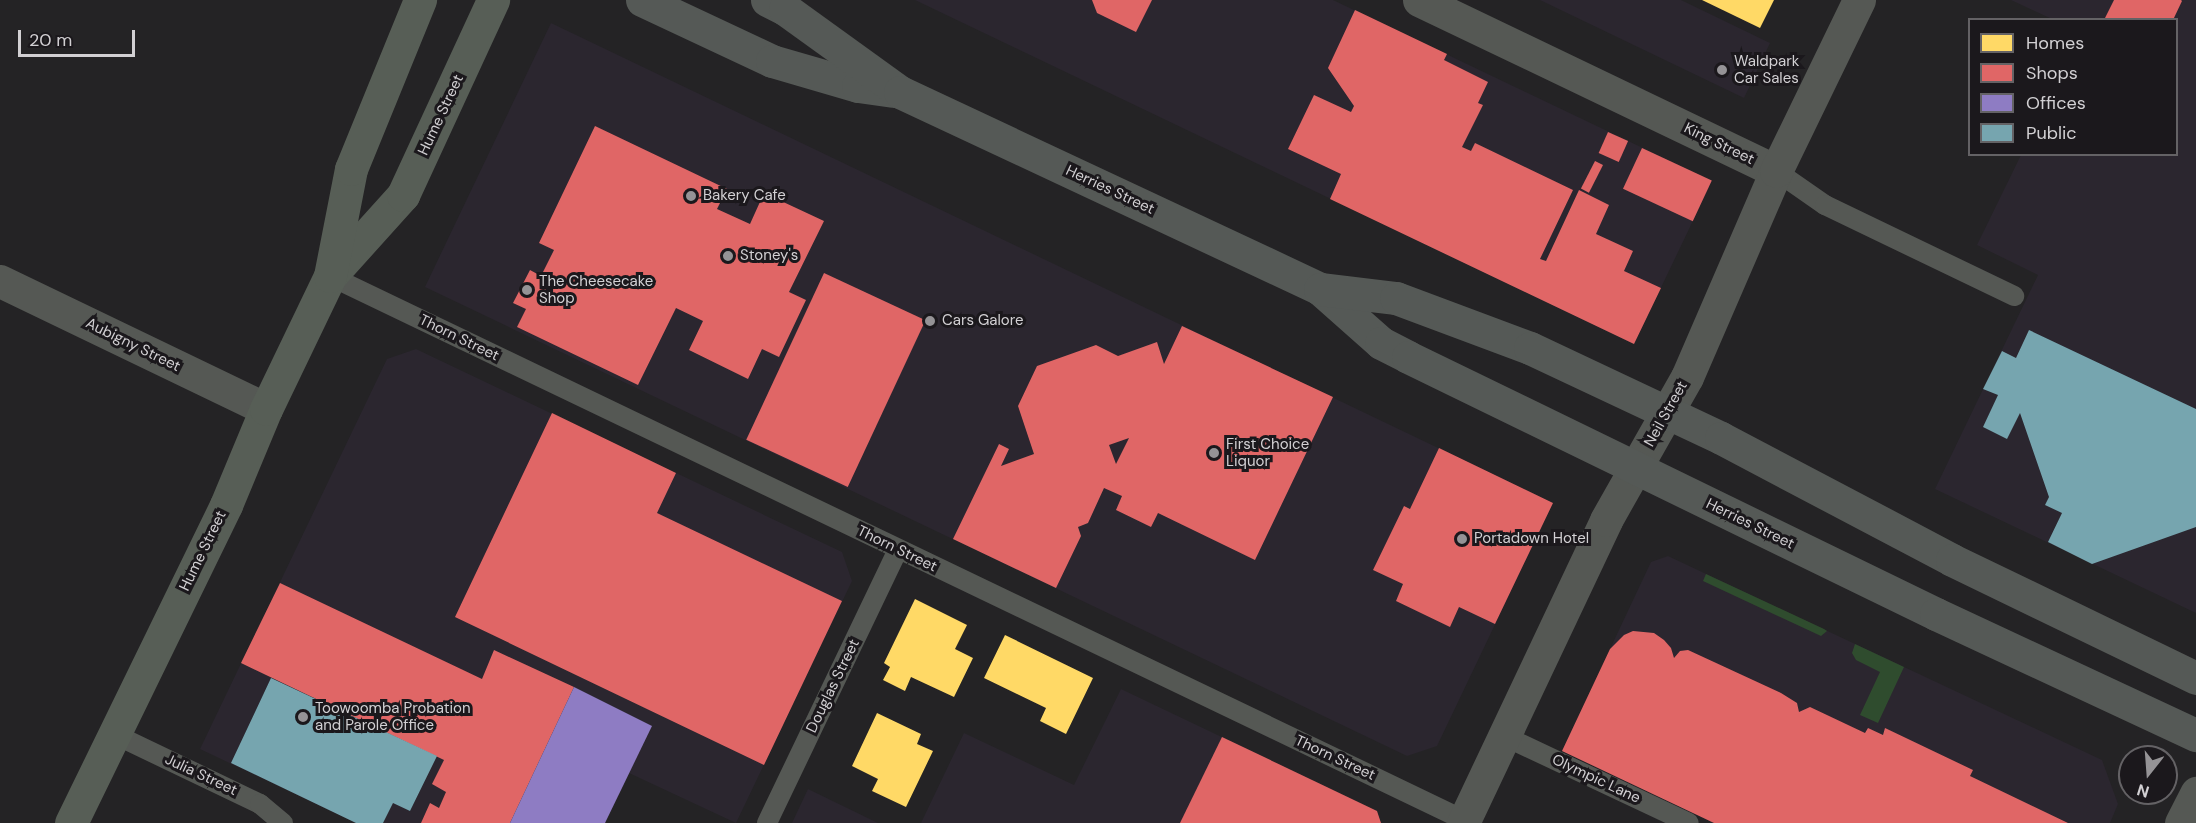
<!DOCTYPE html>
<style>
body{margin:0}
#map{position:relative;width:2196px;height:823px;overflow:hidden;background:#242325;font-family:"DM Sans",sans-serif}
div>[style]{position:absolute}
.built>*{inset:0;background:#2b262f}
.green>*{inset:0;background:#2f4c2e}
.homes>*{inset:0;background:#ffd966}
.shops>*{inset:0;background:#e06666;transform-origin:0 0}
.offices>*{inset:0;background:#8e7cc3}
.public>*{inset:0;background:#76a5af}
.service>*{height:20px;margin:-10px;padding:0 10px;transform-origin:10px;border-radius:10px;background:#555854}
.minor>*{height:33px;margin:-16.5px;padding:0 16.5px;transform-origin:16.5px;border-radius:16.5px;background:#555854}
.tertiary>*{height:33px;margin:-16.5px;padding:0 16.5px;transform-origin:16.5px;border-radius:16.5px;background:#555854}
.secondary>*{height:33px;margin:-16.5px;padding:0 16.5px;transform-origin:16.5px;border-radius:16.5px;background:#555956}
.trunk>*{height:33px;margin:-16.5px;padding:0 16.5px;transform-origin:16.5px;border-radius:16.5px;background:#575e56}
.dots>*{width:16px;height:16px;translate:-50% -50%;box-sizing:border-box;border:3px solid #1b181c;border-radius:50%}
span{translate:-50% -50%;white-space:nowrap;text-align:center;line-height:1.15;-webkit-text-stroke:6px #1b181c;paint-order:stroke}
.poi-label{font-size:15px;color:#d2d0d3}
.left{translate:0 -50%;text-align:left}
.street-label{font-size:15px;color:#d2d0d3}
.legend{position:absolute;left:1968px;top:18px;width:210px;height:138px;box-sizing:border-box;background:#1b181c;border:2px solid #646265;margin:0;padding:8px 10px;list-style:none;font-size:18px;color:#d2d0d3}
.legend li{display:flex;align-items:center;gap:12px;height:30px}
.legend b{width:30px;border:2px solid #646265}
.north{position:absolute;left:2118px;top:745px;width:60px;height:60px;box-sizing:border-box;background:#1b181c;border:2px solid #646265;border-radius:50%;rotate:197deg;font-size:16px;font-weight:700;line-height:24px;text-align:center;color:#d2d0d3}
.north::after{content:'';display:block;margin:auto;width:21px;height:27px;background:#959396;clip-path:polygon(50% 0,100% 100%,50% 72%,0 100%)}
.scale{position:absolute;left:18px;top:30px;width:117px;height:27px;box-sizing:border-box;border:3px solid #d2d0d3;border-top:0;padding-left:8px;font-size:18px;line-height:21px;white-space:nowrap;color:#d2d0d3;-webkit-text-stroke:4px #1b181c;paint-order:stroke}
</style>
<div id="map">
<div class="built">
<i style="clip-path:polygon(915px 0,1333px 0,1712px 181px,1634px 344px)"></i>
<i style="clip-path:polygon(1540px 0,1681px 0,1770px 43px,1744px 98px)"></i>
<i style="clip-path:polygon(2011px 0,2196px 0,2196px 613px,1935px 489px,2038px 275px,1977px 245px,2021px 155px,2176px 154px,2176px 20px,2052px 19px)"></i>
<i style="clip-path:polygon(551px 23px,1553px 503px,1437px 746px,1407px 756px,425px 287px)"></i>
<i style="clip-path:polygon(416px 349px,842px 552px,852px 581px,736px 823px,629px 773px,605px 823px,356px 823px,200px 749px,387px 359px)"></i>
<i style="clip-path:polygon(1668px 556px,2102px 760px,2118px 804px,2110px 823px,1714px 823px,1562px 751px,1651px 562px)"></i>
<i style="clip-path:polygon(1121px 689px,1377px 811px,1381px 823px,921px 823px,964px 733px,1074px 785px)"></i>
<i style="clip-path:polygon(808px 789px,878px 823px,792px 823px)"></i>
</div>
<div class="green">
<i style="clip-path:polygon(1706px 574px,1824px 629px,1827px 631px,1821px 636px,1703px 581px)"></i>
<i style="clip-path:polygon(1855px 644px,1904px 667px,1878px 723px,1860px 715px,1880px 672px,1856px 660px,1852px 653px)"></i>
</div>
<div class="homes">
<i style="clip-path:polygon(1702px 0,1774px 0,1760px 28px)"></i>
<i style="clip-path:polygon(915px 599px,967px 625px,955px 649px,973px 658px,954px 697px,911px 677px,905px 691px,883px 680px,890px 667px,884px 663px)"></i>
<i style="clip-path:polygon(1005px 635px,1093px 678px,1066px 734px,1040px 721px,1046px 708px,984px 678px)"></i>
<i style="clip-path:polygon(877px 713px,921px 734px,917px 744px,933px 751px,906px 807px,872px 791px,878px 779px,852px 766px)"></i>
</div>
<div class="shops">
<i style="clip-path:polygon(1092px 0,1152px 0,1136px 32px,1097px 13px)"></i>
<i style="clip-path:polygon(2114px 0,2181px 0,2182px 1px,2173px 20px,2104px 20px)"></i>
<i style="clip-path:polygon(1355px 10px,1447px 54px,1444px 60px,1488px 82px,1478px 103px,1483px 105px,1462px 147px,1471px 151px,1475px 143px,1573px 190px,1540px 259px,1546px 261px,1579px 190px,1609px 205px,1596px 234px,1633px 251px,1624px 271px,1661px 288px,1634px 344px,1330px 199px,1341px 174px,1288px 149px,1314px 95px,1351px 112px,1354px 106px,1328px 68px)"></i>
<i style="clip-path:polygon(595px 126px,727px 189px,717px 209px,750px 224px,764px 193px,824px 221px,789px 292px,806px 300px,779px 357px,762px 349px,748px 379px,689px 350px,703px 321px,676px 308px,638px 385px,517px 327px,526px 309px,513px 303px,530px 270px,541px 276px,554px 250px,539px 243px)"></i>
<i style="left:1608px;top:132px;width:22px;height:23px;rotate:24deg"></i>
<i style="left:1642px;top:148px;width:77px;height:45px;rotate:25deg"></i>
<i style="left:1595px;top:161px;width:9px;height:31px;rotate:27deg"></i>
<i style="left:824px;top:273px;width:112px;height:184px;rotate:25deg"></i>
<i style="clip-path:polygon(evenodd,1182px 326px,1333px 397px,1255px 560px,1158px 513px,1151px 527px,1116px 510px,1122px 496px,1104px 488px,1088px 523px,1078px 527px,1081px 536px,1056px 588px,953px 539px,999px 444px,1009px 449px,1001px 466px,1034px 454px,1018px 406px,1037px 366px,1096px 345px,1118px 356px,1157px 342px,1164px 364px,1182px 326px,1129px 438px,1116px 464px,1109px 445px,1129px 438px)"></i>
<i style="clip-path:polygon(552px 413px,676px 473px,657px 513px,842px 601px,764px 765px,455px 617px)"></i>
<i style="clip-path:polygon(1439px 448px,1553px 503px,1495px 624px,1459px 607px,1450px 627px,1396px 601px,1403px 584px,1373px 570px,1404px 506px,1410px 509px)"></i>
<i style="clip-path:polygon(280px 583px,482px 679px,494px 650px,574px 687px,510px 823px,421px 823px,430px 803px,439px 808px,446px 792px,432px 784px,444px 760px,241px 663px)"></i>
<i style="clip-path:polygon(1633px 631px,1654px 633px,1664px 640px,1671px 648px,1674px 658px,1680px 651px,1688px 650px,1781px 693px,1797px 703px,1799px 712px,1810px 707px,1865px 733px,1868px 728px,1883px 735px,1885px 728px,1973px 770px,1970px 776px,2068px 823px,1714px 823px,1562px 751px,1610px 649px,1624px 635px)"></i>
<i style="clip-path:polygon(1222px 737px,1377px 811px,1381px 823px,1180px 823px)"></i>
</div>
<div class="offices">
<i style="clip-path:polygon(574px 687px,652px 726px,605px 823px,510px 823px)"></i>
</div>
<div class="public">
<i style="clip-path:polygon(2029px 330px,2196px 409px,2196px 527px,2092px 564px,2048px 542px,2062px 513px,2045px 505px,2049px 497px,2020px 413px,2007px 439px,1983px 427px,1998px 395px,1983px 389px,2002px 351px,2016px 358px)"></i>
<i style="clip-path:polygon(271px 678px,437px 756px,410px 811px,393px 803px,383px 823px,356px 823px,231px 763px)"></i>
</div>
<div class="service">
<i style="left:1776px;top:171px;width:60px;rotate:34.8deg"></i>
<i style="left:1825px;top:205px;width:210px;rotate:25.7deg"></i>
<i style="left:330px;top:276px;width:1258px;rotate:25.63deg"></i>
<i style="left:114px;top:734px;width:162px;rotate:25.6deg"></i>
<i style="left:260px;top:804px;width:30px;rotate:40deg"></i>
<i style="left:1504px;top:736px;width:204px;rotate:25.2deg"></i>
<i style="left:767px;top:823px;width:303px;rotate:-64.4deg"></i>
</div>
<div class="minor">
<i style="left:1419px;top:0;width:396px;rotate:25.6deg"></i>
<i style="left:0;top:281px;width:295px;rotate:25.7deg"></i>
<i style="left:2181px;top:823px;width:34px;rotate:-63deg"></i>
</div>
<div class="tertiary">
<i style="left:1463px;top:823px;width:335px;rotate:-64.7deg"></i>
<i style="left:1606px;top:520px;width:164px;rotate:-60.5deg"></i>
<i style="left:1687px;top:377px;width:224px;rotate:-66.6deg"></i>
<i style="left:1776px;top:171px;width:190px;rotate:-64.1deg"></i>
</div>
<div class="secondary">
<i style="left:642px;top:0;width:144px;rotate:25.1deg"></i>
<i style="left:772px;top:61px;width:90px;rotate:16.2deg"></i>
<i style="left:858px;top:86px;width:34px;rotate:8deg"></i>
<i style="left:767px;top:0;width:20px;rotate:27deg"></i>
<i style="left:785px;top:9px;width:142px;rotate:35.8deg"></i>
<i style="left:900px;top:92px;width:464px;rotate:25.1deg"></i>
<i style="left:1320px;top:289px;width:81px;rotate:41.5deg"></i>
<i style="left:1381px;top:343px;width:30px;rotate:27deg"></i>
<i style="left:1408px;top:357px;width:587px;rotate:25.95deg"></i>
<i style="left:1936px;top:614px;width:287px;rotate:25deg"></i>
<i style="left:1320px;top:289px;width:77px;rotate:6.8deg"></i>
<i style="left:1396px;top:298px;width:143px;rotate:20.5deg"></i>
<i style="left:1530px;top:348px;width:211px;rotate:25.2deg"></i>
<i style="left:1721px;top:438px;width:261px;rotate:27.8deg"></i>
<i style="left:1952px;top:560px;width:271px;rotate:25.8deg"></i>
</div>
<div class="trunk">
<i style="left:331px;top:275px;width:108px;rotate:-48deg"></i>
<i style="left:403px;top:195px;width:215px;rotate:-65.2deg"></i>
<i style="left:71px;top:823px;width:354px;rotate:-64deg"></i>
<i style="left:226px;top:505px;width:104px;rotate:-67.4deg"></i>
<i style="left:266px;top:409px;width:148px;rotate:-64.3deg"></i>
<i style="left:330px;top:276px;width:109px;rotate:-78.9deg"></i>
<i style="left:351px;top:169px;width:183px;rotate:-67.8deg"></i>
</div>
<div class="dots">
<i style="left:1722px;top:70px;background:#959396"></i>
<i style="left:691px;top:196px;background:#959396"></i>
<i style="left:728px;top:256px;background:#959396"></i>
<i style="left:527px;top:290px;background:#959396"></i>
<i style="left:930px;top:321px;background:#959396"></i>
<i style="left:1214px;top:453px;background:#959396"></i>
<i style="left:1462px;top:539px;background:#959396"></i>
<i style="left:303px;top:717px;background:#959396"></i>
</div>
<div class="poi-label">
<span class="left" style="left:1734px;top:70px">Waldpark<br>Car Sales</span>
<span class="left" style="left:703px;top:196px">Bakery Cafe</span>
<span class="left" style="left:740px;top:256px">Stoney's</span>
<span class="left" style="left:539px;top:290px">The Cheesecake<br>Shop</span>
<span class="left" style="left:942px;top:321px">Cars Galore</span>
<span class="left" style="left:1226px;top:453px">First Choice<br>Liquor</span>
<span class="left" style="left:1474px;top:539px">Portadown Hotel</span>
<span class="left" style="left:315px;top:717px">Toowoomba Probation<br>and Parole Office</span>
</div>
<div class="street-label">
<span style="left:441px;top:115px;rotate:-65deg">Hume Street</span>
<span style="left:1719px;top:144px;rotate:26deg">King Street</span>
<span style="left:1110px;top:190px;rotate:25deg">Herries Street</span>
<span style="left:459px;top:338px;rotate:26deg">Thorn Street</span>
<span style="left:133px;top:345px;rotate:26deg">Aubigny Street</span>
<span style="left:1666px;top:414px;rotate:-61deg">Neil Street</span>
<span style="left:1750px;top:524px;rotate:26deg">Herries Street</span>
<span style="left:897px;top:549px;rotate:26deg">Thorn Street</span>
<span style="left:203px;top:551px;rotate:-64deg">Hume Street</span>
<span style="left:833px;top:686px;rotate:-64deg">Douglas Street</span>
<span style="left:1335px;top:758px;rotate:25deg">Thorn Street</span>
<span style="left:201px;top:775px;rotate:25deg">Julia Street</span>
<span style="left:1596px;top:779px;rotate:25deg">Olympic Lane</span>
</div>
<ul class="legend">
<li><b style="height:16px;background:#ffd966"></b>Homes</li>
<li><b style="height:16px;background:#e06666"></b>Shops</li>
<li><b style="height:16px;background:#8e7cc3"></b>Offices</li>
<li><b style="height:16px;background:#76a5af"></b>Public</li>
</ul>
<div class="north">N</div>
<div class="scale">20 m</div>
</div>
